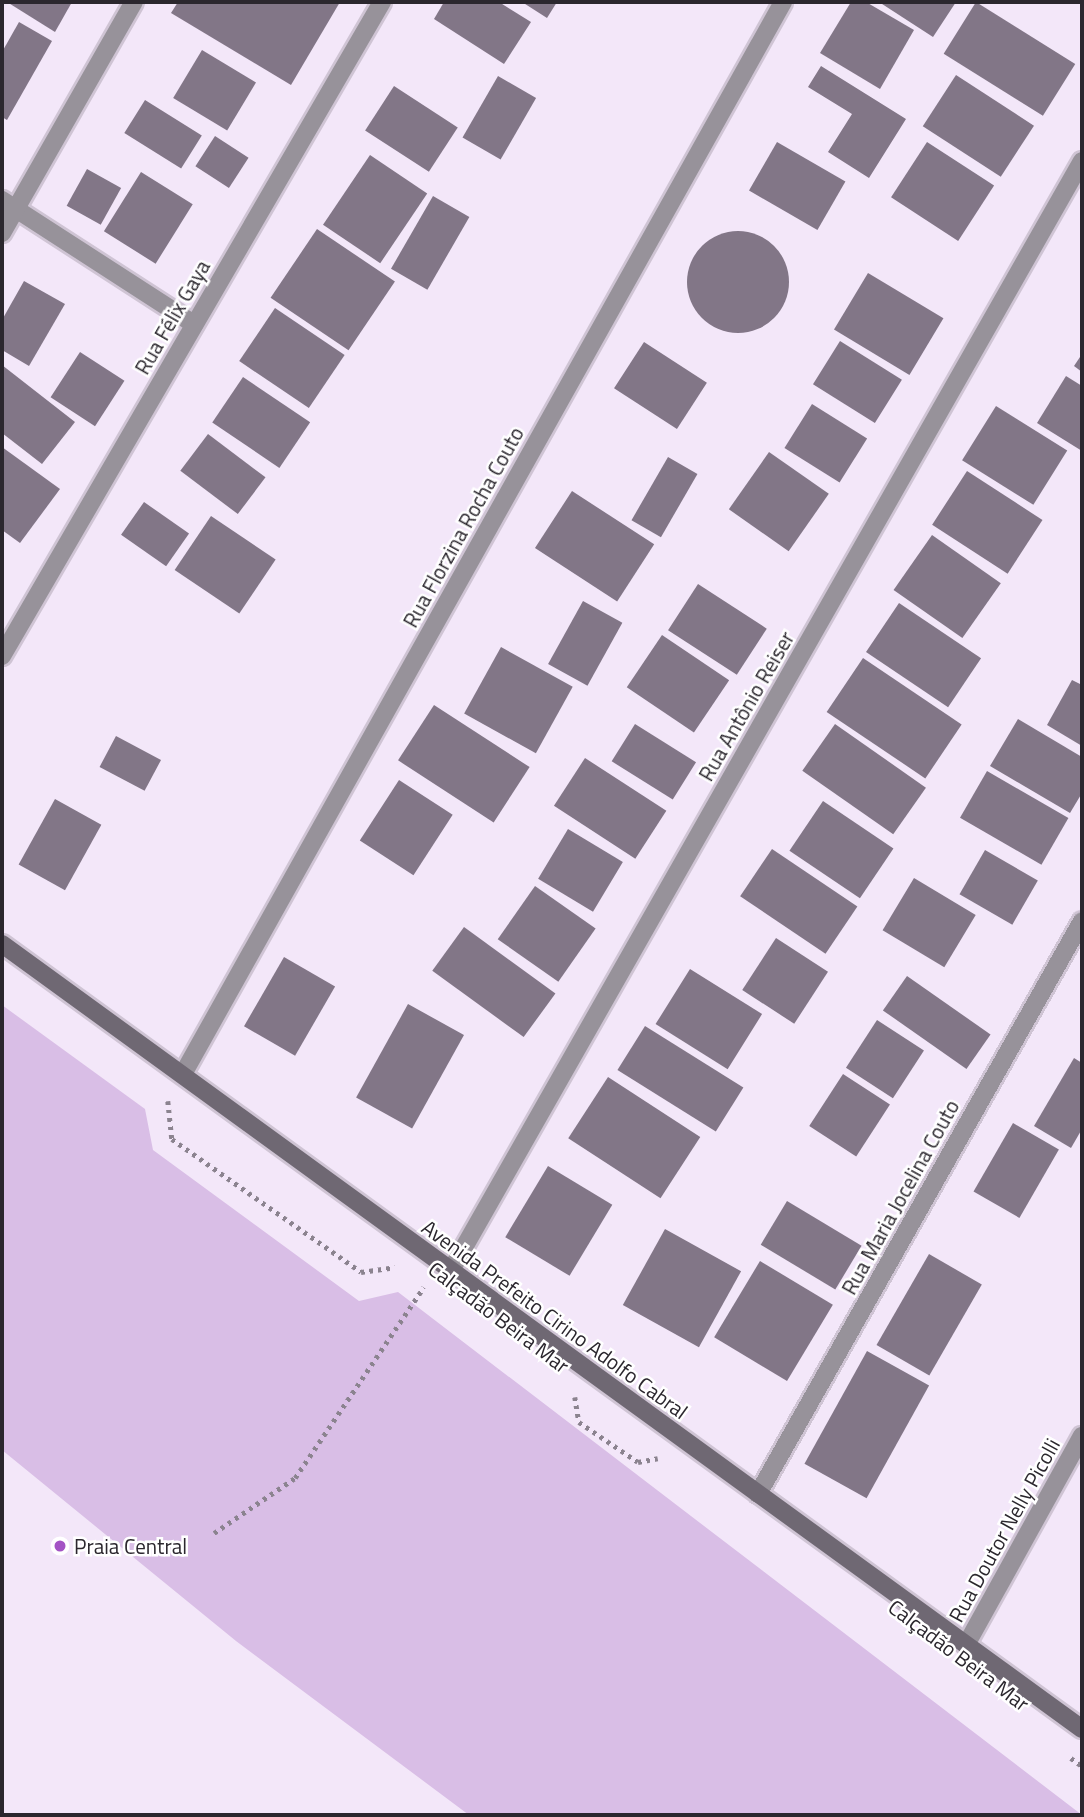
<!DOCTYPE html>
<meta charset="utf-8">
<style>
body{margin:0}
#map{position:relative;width:1084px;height:1817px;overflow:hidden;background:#f3e7f9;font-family:"Titillium Web",sans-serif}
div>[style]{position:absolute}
.green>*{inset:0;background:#d9bee6}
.building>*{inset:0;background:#827687;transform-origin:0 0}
.round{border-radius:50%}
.path>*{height:4.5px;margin-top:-2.25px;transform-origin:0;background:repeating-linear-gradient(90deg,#8b838f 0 3.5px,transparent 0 8.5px)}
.roads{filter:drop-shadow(2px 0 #cfc4d4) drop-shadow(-2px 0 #cfc4d4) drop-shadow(0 2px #cfc4d4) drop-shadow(0 -2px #cfc4d4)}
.minor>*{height:18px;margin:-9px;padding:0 9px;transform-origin:9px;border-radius:9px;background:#97929a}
.secondary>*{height:18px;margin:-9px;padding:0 9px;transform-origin:9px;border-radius:9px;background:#6f6873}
.dots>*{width:19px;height:19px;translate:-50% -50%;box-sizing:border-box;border:4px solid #fff;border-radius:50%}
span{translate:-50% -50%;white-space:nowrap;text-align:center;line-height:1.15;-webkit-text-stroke:5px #fff;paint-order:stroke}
.street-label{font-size:21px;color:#2b272e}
.poi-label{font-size:21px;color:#2b272e}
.left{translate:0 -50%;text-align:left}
.frame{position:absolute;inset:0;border:4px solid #2b272e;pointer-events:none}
</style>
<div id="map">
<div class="green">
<i style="clip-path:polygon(2px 1005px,145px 1109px,153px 1150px,359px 1301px,398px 1292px,1082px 1815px,469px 1815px,236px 1641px,2px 1450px)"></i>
</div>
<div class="building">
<i style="clip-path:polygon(7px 2px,72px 2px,55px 32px)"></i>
<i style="clip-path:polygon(178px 2px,340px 2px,291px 85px,171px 13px)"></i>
<i style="clip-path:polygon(444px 2px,499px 2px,531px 22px,504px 64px,434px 19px)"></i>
<i style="clip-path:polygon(522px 2px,557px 2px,547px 18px)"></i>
<i style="clip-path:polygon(851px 2px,866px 2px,914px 30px,880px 89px,820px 53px)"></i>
<i style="clip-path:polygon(879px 2px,956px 2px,933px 37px)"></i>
<i style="left:976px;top:2px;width:117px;height:61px;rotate:32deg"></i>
<i style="clip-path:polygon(19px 22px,52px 41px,7px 120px,2px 117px,2px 52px)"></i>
<i style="left:202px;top:50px;width:63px;height:56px;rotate:31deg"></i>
<i style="clip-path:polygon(821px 66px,906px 119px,869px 178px,828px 152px,852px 114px,808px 87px)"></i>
<i style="left:956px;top:75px;width:93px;height:61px;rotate:33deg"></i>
<i style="left:498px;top:76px;width:44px;height:71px;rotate:30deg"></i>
<i style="left:394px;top:86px;width:76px;height:53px;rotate:33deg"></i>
<i style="left:145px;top:100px;width:67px;height:39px;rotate:32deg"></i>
<i style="left:215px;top:136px;width:40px;height:36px;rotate:33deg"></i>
<i style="left:777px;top:142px;width:79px;height:56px;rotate:30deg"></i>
<i style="left:927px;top:142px;width:80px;height:66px;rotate:33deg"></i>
<i style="left:370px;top:155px;width:69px;height:84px;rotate:34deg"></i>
<i style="left:87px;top:169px;width:39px;height:42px;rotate:29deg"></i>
<i style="left:141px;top:172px;width:61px;height:70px;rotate:32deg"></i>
<i style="left:433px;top:196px;width:42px;height:84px;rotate:30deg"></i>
<i style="left:317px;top:229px;width:94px;height:83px;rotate:34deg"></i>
<i class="round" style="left:687px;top:231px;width:102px;height:102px"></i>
<i style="left:868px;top:273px;width:88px;height:66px;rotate:31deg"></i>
<i style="clip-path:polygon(24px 281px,65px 304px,29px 366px,2px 350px,2px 320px)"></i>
<i style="left:275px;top:308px;width:84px;height:64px;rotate:34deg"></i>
<i style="left:840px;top:341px;width:73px;height:51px;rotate:32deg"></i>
<i style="left:644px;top:342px;width:75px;height:55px;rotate:33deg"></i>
<i style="left:80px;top:352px;width:53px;height:54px;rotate:33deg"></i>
<i style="clip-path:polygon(1082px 354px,1082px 372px,1074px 366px)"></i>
<i style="clip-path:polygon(2px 365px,75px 422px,42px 464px,2px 433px)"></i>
<i style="clip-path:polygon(1066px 376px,1082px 386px,1082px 451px,1037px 423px)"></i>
<i style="left:243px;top:377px;width:81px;height:55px;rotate:34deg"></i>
<i style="left:812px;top:404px;width:65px;height:52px;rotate:32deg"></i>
<i style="left:996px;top:406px;width:84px;height:64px;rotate:32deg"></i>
<i style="left:208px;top:434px;width:72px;height:46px;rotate:37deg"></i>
<i style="clip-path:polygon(2px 447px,60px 489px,20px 543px,2px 530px)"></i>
<i style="left:769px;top:452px;width:73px;height:70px;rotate:35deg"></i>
<i style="left:668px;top:457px;width:34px;height:73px;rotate:30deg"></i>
<i style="left:967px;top:471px;width:90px;height:64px;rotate:33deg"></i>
<i style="left:572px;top:491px;width:98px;height:68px;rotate:33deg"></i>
<i style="left:144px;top:502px;width:55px;height:40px;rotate:35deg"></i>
<i style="left:211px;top:516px;width:78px;height:65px;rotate:34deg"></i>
<i style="left:932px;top:535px;width:84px;height:67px;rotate:35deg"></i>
<i style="left:698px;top:584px;width:82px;height:55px;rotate:33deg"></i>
<i style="left:583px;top:601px;width:45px;height:72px;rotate:29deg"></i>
<i style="left:899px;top:603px;width:99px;height:59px;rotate:34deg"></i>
<i style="left:662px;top:635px;width:81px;height:63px;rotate:34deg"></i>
<i style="left:501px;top:647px;width:82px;height:76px;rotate:29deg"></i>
<i style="left:863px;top:658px;width:119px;height:65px;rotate:34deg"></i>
<i style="clip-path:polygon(1072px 680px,1082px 685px,1082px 746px,1047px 725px)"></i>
<i style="left:434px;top:705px;width:114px;height:66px;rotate:33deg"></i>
<i style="clip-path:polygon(1018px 719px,1082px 757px,1082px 793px,1070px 813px,990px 766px)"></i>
<i style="left:635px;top:724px;width:72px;height:44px;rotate:32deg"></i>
<i style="left:835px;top:724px;width:111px;height:57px;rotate:35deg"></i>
<i style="left:116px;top:736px;width:51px;height:35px;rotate:28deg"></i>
<i style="left:585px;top:758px;width:97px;height:57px;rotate:33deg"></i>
<i style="left:987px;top:771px;width:94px;height:54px;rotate:30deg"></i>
<i style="left:399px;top:780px;width:64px;height:72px;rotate:33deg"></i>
<i style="left:55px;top:799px;width:53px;height:75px;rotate:29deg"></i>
<i style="left:823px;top:801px;width:85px;height:60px;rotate:34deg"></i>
<i style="left:568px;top:829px;width:64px;height:58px;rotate:31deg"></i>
<i style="left:772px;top:849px;width:103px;height:57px;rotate:34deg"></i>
<i style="left:985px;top:850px;width:61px;height:51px;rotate:30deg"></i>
<i style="left:914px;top:878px;width:72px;height:61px;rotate:31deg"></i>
<i style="left:535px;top:886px;width:74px;height:65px;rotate:35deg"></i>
<i style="left:464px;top:927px;width:113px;height:54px;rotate:36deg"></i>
<i style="left:776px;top:938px;width:62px;height:62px;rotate:33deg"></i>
<i style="left:284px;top:957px;width:59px;height:80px;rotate:30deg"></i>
<i style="left:690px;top:969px;width:85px;height:65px;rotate:32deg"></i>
<i style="left:907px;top:976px;width:102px;height:42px;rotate:35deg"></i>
<i style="left:408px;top:1004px;width:64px;height:107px;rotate:29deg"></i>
<i style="left:877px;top:1020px;width:56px;height:57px;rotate:33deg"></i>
<i style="left:645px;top:1026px;width:116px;height:52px;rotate:32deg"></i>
<i style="clip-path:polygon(1074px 1058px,1082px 1063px,1082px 1129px,1071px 1148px,1034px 1126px)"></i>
<i style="left:843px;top:1074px;width:56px;height:62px;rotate:33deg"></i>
<i style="left:608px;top:1077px;width:110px;height:73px;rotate:33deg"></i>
<i style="left:1013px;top:1123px;width:53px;height:79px;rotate:30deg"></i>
<i style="left:548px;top:1166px;width:75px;height:83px;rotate:31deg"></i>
<i style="left:787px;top:1201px;width:87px;height:51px;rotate:31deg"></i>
<i style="left:665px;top:1229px;width:87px;height:87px;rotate:29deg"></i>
<i style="left:929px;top:1254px;width:61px;height:105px;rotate:30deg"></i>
<i style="left:760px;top:1261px;width:85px;height:89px;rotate:31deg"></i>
<i style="left:867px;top:1351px;width:71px;height:129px;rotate:29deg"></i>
</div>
<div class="path">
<i style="left:168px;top:1101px;width:38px;rotate:84deg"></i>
<i style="left:172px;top:1139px;width:231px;rotate:35.1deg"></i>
<i style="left:361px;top:1272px;width:34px;rotate:-8deg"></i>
<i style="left:575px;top:1397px;width:25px;rotate:81deg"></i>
<i style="left:579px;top:1422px;width:71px;rotate:34.1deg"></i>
<i style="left:638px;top:1462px;width:20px;rotate:-11deg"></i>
<i style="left:214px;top:1533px;width:98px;rotate:-34.2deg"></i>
<i style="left:295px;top:1478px;width:230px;rotate:-56deg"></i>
<i style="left:1071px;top:1758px;width:14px;rotate:36deg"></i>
</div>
<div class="roads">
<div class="minor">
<i style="left:2px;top:200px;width:229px;rotate:32.9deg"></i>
<i style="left:2px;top:233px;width:266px;rotate:-60.3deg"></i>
<i style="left:2px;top:656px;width:756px;rotate:-59.84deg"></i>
<i style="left:183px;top:1074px;width:1228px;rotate:-60.76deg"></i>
<i style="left:450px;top:1272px;width:1278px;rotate:-60.37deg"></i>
<i style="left:758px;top:1494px;width:658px;rotate:-60.51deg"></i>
<i style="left:966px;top:1645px;width:239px;rotate:-61deg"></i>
</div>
<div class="secondary">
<i style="left:2px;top:944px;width:1335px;rotate:36.01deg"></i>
</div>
</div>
<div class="dots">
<i style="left:60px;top:1546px;background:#a353c4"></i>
</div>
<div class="street-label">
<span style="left:172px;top:317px;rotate:-60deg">Rua Félix Gaya</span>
<span style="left:463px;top:527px;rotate:-61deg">Rua Florzina Rocha Couto</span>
<span style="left:746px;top:706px;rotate:-60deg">Rua Antônio Reiser</span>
<span style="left:900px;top:1197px;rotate:-61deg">Rua Maria Jocelina Couto</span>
<span style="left:499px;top:1317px;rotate:37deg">Calçadão Beira Mar</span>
<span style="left:555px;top:1319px;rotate:36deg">Avenida Prefeito Cirino Adolfo Cabral</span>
<span style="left:1004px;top:1530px;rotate:-61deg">Rua Doutor Nelly Picolli</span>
<span style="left:959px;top:1655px;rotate:37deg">Calçadão Beira Mar</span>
</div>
<div class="poi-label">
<span class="left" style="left:74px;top:1546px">Praia Central</span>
</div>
<div class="frame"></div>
</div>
